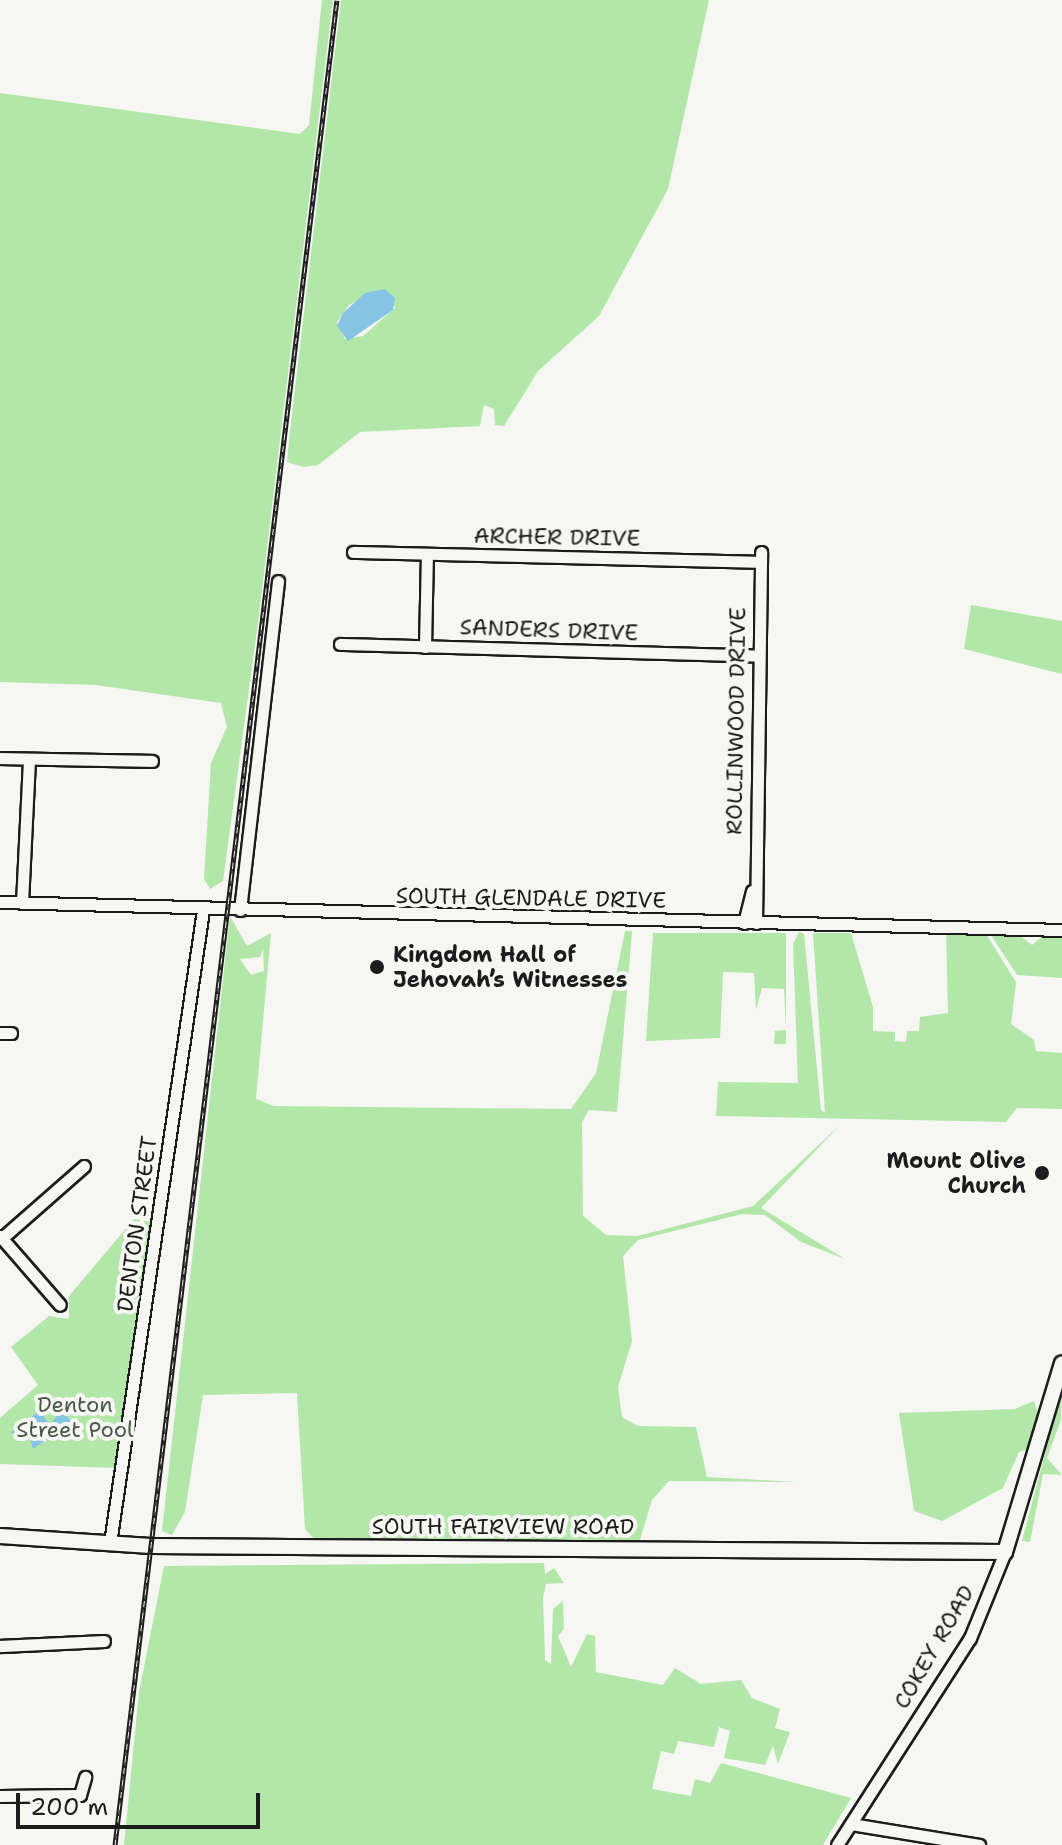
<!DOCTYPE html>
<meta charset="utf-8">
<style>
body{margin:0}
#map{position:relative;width:1062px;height:1845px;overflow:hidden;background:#f6f6f2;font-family:"Shantell Sans",sans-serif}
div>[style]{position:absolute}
.green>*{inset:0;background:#b3e7a9}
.water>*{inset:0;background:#85c4e5}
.roads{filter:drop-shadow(2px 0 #1c1c1c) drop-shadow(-2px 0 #1c1c1c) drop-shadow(0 2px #1c1c1c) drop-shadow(0 -2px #1c1c1c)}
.minor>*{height:11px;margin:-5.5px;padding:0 5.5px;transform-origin:5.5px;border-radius:5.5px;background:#f6f6f2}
.major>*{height:14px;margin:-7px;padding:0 7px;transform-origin:7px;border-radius:7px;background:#f6f6f2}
.rail>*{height:5px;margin-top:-2.5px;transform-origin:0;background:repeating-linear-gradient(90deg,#f6f6f2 0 6px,#1c1c1c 0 12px);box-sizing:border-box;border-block:2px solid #1c1c1c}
.dots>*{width:22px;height:22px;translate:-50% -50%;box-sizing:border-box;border:4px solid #f6f6f2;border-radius:50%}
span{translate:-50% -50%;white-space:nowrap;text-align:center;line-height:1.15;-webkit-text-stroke:8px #f6f6f2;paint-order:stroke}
.street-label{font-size:22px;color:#1c1c1c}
.poi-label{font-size:22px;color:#1c1c1c;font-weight:700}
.left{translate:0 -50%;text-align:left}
.right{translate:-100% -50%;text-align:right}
.park-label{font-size:22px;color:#495946}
.scale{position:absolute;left:16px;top:1793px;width:244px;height:36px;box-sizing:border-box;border:4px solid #1c1c1c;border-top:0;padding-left:10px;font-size:24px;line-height:28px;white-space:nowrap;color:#1c1c1c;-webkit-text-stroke:6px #f6f6f2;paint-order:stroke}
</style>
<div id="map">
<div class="green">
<i style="clip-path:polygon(322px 0,333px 0,258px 623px,223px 881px,210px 889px,204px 879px,211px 763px,227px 727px,221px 703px,96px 685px,0 682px,0 93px,300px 134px,309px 125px)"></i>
<i style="clip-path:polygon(evenodd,341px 0,709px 0,668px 189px,599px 316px,538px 371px,504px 426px,495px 425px,494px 409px,484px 405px,480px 426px,360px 432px,318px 465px,303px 467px,287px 462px,290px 431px,341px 0,385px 289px,395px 308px,363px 336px,345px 339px,337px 322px,349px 305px,385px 289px)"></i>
<i style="clip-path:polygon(971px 605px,1062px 621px,1062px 674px,964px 649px)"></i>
<i style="clip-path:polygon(evenodd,230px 916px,247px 946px,271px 933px,256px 1099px,274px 1106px,571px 1109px,596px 1073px,625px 931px,632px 931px,617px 1112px,589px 1110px,582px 1122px,583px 1216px,606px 1235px,638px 1236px,753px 1206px,839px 1126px,761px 1208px,845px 1259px,801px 1242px,765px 1215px,742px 1214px,638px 1240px,623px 1256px,632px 1341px,618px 1387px,622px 1417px,638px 1426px,696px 1427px,707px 1477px,797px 1482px,669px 1481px,652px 1500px,639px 1543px,316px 1541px,305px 1529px,297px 1393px,203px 1395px,185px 1512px,172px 1535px,162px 1531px,230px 916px,263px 949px,264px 971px,251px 975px,240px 959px,260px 957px,263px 949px)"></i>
<i style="clip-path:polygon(799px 932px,804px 934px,821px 1110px,825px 1113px,813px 933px,851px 933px,873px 1007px,873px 1031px,895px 1032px,895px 1041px,906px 1042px,907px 1031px,919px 1031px,920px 1017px,948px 1013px,946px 932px,986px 934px,1016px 982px,1011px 1024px,1034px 1040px,1036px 1051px,1062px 1053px,1062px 1109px,1017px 1108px,1006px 1122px,716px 1116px,718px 1082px,798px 1083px,793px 944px)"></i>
<i style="clip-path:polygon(653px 933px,786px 933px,786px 1044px,774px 1044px,775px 1031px,786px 1030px,784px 989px,762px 988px,756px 1010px,754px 973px,723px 972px,720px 1038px,646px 1041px)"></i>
<i style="clip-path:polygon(1018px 934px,1032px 945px,1045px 934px,1062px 935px,1062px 978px,1017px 975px,991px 935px)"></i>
<i style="clip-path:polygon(134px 1219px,152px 1222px,117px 1468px,0 1464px,0 1418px,38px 1385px,11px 1347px,49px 1316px,69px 1319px,69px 1296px)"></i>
<i style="clip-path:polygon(1062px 1389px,1061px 1420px,1047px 1458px,1062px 1475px,1043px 1474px,1030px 1542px,1022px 1541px)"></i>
<i style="clip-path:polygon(1034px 1401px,1038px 1414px,1028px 1449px,1019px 1452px,1003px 1488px,942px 1521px,914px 1511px,899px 1413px,1015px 1409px)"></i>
<i style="clip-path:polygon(544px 1563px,545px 1574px,554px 1568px,564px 1583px,546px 1584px,543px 1598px,545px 1660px,551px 1664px,553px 1609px,563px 1601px,564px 1629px,558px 1636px,571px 1667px,587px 1634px,595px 1636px,596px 1672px,663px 1685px,675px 1668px,701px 1684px,741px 1680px,752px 1698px,780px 1709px,775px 1728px,790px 1732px,778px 1764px,773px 1746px,765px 1765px,724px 1758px,730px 1731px,719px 1727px,714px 1747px,678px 1741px,674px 1754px,661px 1751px,652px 1789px,691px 1796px,695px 1779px,710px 1783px,721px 1763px,851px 1798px,823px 1845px,124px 1845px,139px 1692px,164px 1566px)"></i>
</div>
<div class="water">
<i style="clip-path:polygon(385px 289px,395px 298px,393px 310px,348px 341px,337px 326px,343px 313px,365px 293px)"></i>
<i style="clip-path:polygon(39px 1411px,50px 1424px,61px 1412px,72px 1421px,33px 1449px,29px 1435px,19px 1442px,11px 1432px)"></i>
</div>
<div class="roads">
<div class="minor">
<i style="left:353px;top:552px;width:407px;rotate:1.4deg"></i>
<i style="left:340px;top:644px;width:417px;rotate:1.6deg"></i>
<i style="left:425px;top:647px;width:93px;rotate:-88.8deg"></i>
<i style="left:0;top:758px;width:152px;rotate:1.1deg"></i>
<i style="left:0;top:902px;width:1062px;rotate:1.51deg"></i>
<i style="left:22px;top:903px;width:144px;rotate:-87.2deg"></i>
<i style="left:240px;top:910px;width:331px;rotate:-83.4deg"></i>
<i style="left:744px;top:923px;width:33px;rotate:-76deg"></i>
<i style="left:756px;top:923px;width:371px;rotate:-89.2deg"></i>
<i style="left:0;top:1033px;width:11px"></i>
<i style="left:0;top:1236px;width:91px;rotate:49deg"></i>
<i style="left:2px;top:1238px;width:109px;rotate:-41.3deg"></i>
<i style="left:110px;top:1543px;width:640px;rotate:-81.64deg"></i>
<i style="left:0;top:1646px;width:104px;rotate:-2.8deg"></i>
<i style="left:0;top:1796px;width:80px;rotate:-0.7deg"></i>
<i style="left:80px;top:1795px;width:19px;rotate:-74deg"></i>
<i style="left:851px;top:1824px;width:130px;rotate:9.3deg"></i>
<i style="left:837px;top:1845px;width:246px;rotate:-57.3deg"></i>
<i style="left:970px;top:1638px;width:93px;rotate:-67.9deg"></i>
</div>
<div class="major">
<i style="left:0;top:1536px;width:151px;rotate:3.8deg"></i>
<i style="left:151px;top:1546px;width:854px;rotate:0.4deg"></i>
<i style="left:1005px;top:1552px;width:197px;rotate:-73.2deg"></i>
</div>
</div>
<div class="rail">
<i style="left:115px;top:1845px;width:1858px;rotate:-83.14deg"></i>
</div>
<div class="dots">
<i style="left:377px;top:967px;background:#1c1c1c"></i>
<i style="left:1042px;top:1173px;background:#1c1c1c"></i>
</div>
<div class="street-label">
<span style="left:557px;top:537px;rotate:1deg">ARCHER DRIVE</span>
<span style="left:549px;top:630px;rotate:2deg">SANDERS DRIVE</span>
<span style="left:736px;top:721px;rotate:-89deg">ROLLINWOOD DRIVE</span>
<span style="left:531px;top:898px;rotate:1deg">SOUTH GLENDALE DRIVE</span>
<span style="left:137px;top:1224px;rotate:-82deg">DENTON STREET</span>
<span style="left:503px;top:1527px">SOUTH FAIRVIEW ROAD</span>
<span style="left:934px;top:1647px;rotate:-60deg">COKEY ROAD</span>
</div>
<div class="poi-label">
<span class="left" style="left:393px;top:967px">Kingdom Hall of<br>Jehovah’s Witnesses</span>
<span class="right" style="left:1026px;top:1173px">Mount Olive<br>Church</span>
</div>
<div class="park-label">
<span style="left:75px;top:1417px">Denton<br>Street Pool</span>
</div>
<div class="scale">200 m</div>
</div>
